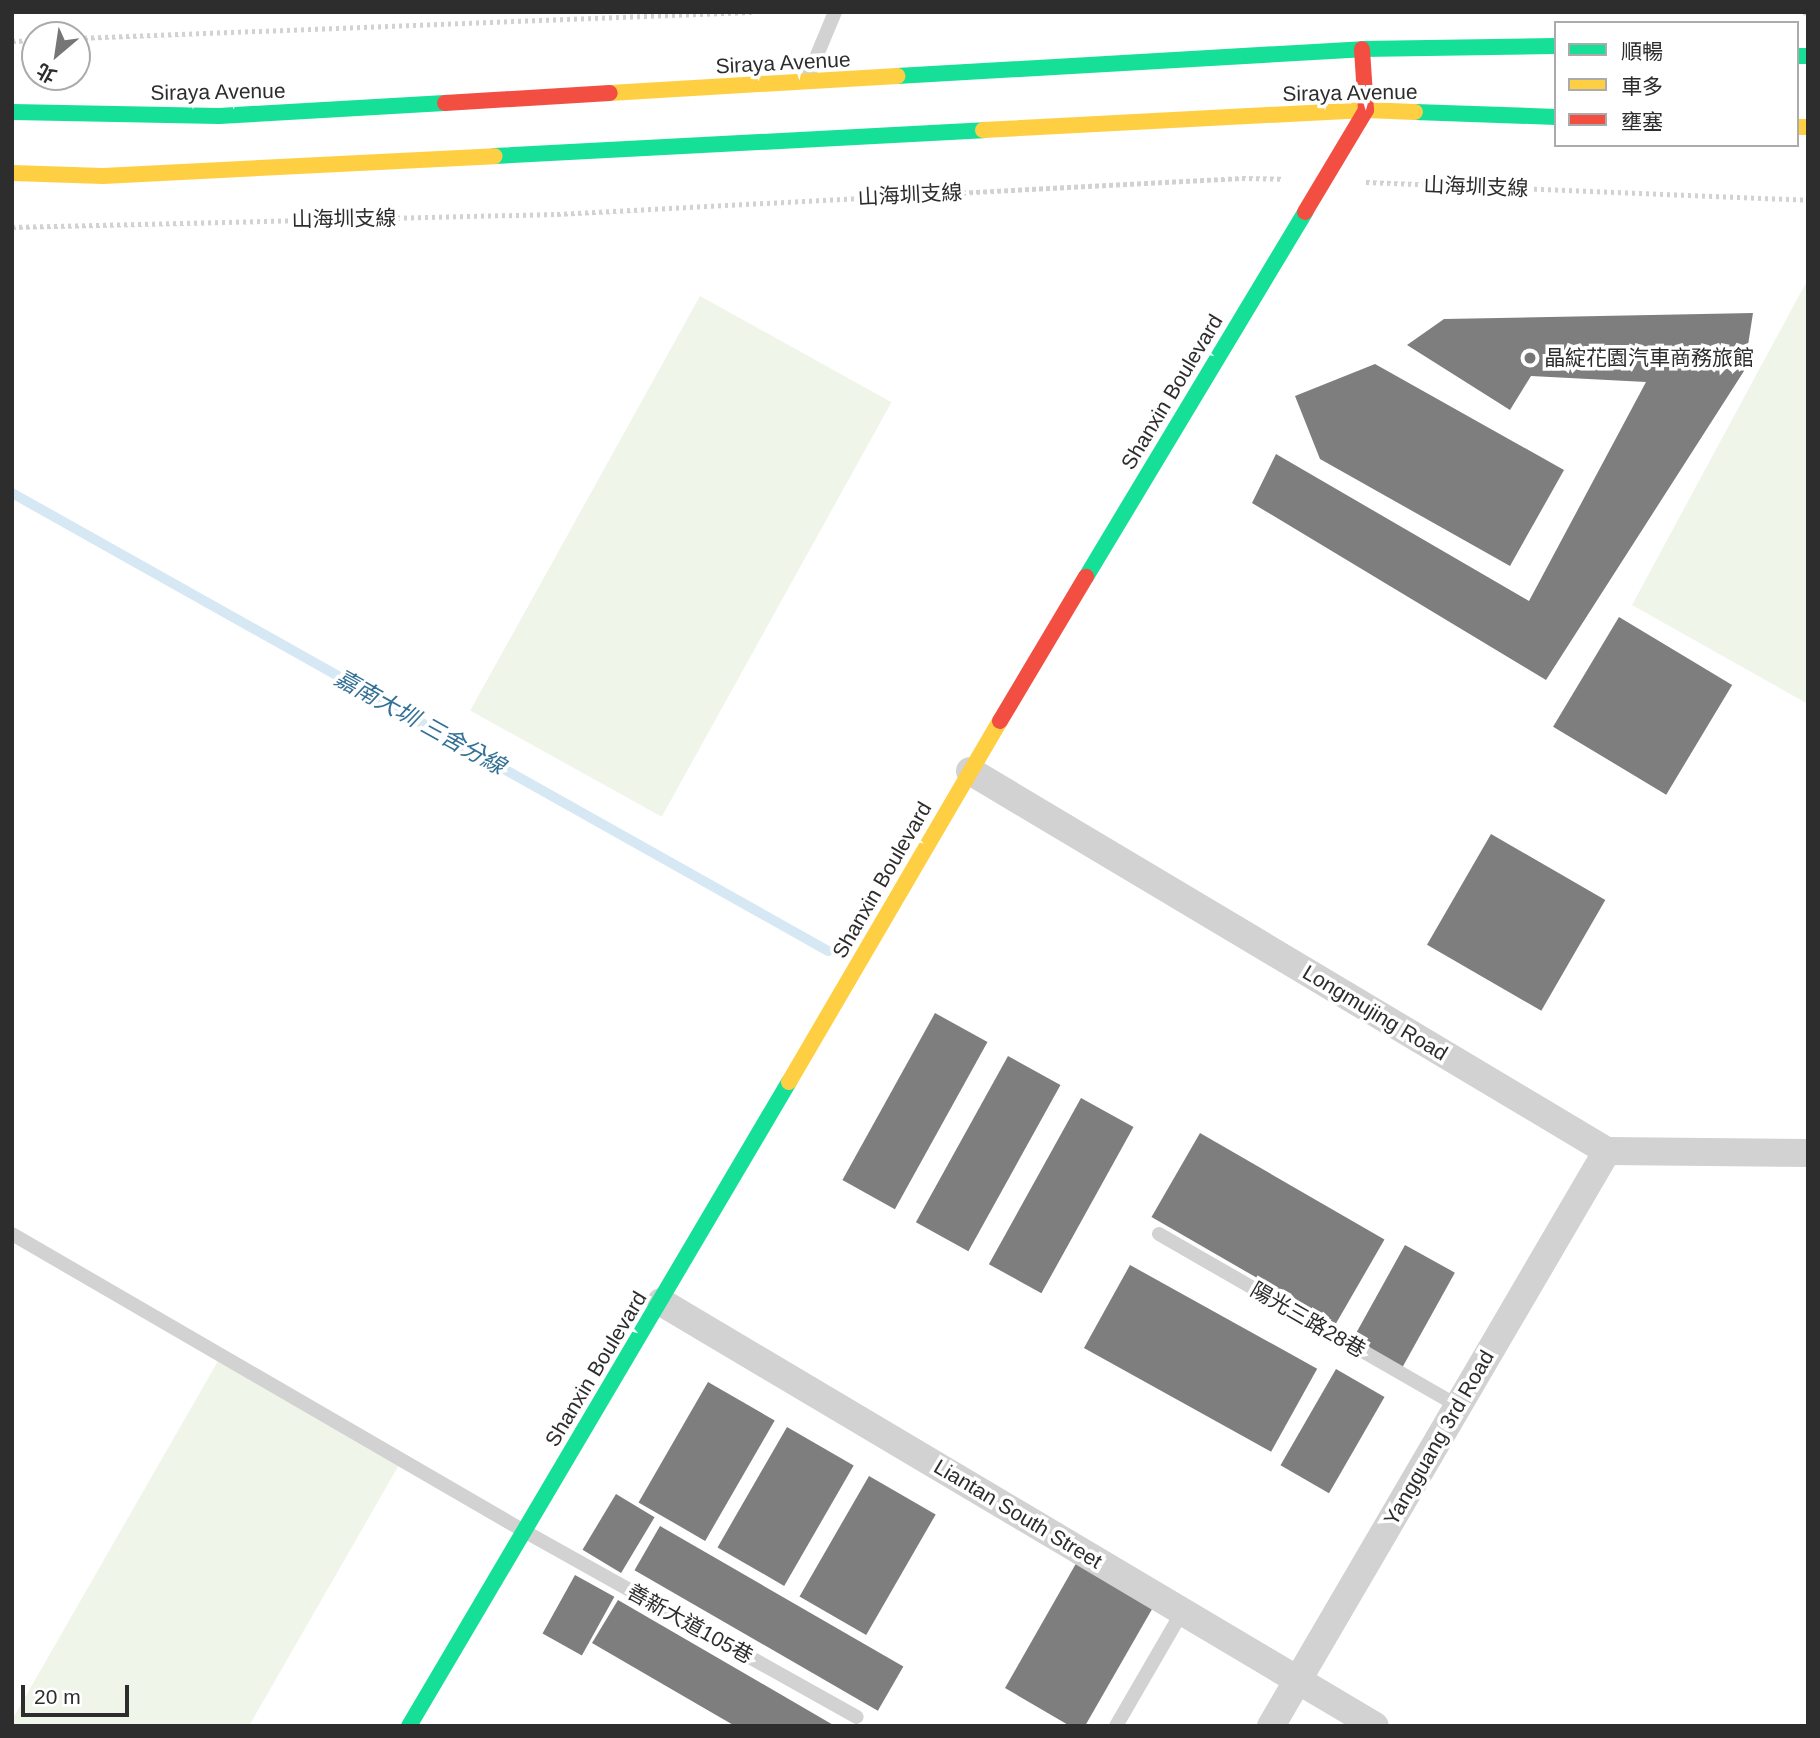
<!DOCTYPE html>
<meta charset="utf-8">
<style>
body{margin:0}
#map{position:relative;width:1820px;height:1738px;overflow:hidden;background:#fff;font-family:Helvetica,"Noto Sans TC",sans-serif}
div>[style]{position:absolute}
.green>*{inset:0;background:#f0f5ea;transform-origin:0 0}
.stream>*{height:10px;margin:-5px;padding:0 5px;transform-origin:5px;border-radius:5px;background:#d6e8f3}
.building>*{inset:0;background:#7e7e7e;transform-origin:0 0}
.path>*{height:4.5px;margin-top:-2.25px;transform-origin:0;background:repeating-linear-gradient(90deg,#d2d2d2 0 3.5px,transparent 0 7px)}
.lane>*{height:14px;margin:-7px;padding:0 7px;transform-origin:7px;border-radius:7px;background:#d2d2d2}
.street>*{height:28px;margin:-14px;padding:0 14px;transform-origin:14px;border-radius:14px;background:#d2d2d2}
.fast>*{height:16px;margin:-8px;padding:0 8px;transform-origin:8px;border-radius:8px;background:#16e098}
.slow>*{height:16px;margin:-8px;padding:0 8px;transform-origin:8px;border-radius:8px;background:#ffcf43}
.jam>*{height:16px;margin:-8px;padding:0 8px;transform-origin:8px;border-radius:8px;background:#f24e42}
.dots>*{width:19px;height:19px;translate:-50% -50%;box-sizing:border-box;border:4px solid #fff;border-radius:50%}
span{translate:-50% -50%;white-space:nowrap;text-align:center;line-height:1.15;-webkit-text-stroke:7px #fff;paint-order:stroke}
.street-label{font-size:21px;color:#2d2d2d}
.poi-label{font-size:21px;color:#2d2d2d}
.left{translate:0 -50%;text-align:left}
.water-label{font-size:23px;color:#347196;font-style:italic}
.frame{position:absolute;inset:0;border:14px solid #2d2d2d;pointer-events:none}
.legend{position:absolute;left:1554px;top:21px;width:245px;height:126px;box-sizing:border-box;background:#fff;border:2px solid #ababab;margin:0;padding:9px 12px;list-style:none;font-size:21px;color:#2d2d2d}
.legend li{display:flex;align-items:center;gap:14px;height:35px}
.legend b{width:35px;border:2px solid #ababab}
.north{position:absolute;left:21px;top:21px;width:70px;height:70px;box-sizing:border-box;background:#fff;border:2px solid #ababab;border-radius:50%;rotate:209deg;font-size:19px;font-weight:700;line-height:28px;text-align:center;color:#2d2d2d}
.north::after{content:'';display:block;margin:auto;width:24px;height:32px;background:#767676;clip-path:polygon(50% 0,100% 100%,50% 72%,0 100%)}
.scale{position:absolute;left:21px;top:1685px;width:108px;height:32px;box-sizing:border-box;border:4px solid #2d2d2d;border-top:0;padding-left:9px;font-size:21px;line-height:24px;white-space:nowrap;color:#2d2d2d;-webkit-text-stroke:5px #fff;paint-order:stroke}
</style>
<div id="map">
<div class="green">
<i style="clip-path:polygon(1808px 279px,1808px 704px,1632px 605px)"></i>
<i style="left:700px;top:296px;width:219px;height:474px;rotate:29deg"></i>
<i style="clip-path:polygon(218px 1361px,399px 1465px,249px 1726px,12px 1726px,12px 1720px)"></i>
</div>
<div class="stream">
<i style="left:12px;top:493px;width:936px;rotate:29.3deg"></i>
</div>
<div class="building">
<i style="clip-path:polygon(1753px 313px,1744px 371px,1546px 680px,1252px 503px,1276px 454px,1529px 601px,1646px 382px,1531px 376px,1510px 410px,1407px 345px,1444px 319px)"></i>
<i style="clip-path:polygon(1375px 364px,1564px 470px,1510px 566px,1320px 459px,1295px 396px)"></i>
<i style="left:1619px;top:617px;width:132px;height:128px;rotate:31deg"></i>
<i style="left:1491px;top:834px;width:132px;height:128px;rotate:30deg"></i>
<i style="left:935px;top:1013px;width:60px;height:191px;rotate:29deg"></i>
<i style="left:1008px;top:1056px;width:60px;height:190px;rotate:29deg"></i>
<i style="left:1081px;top:1098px;width:60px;height:190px;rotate:29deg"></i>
<i style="left:1200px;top:1133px;width:213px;height:97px;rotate:30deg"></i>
<i style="left:1405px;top:1245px;width:57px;height:111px;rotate:29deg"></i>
<i style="left:1130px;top:1265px;width:214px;height:95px;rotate:29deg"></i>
<i style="left:1336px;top:1369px;width:56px;height:111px;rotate:30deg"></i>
<i style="left:708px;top:1382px;width:77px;height:139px;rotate:30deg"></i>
<i style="left:787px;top:1427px;width:77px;height:139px;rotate:30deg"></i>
<i style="left:869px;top:1476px;width:77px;height:139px;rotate:30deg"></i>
<i style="left:616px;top:1494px;width:45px;height:65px;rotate:31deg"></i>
<i style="left:660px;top:1526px;width:281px;height:51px;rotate:30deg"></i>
<i style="clip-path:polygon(1078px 1560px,1155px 1604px,1085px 1726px,1070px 1726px,1005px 1688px)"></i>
<i style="left:575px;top:1575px;width:45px;height:67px;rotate:29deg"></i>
<i style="clip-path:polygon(618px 1600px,749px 1676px,835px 1726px,735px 1726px,697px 1704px,592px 1643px)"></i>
</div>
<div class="path">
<i style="left:1803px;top:12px;width:5px;rotate:11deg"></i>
<i style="left:77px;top:38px;width:675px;rotate:-2.21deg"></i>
<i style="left:12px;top:41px;width:23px;rotate:-2deg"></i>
<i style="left:1366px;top:182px;width:442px;rotate:2.3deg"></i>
<i style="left:12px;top:227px;width:545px;rotate:-1.37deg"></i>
<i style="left:557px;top:214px;width:686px;rotate:-3.01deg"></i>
<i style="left:1242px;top:178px;width:39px;rotate:1deg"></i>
</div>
<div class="lane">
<i style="left:807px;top:79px;width:73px;rotate:-67.3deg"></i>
<i style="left:12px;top:1234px;width:592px;rotate:30.12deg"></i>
<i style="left:524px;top:1531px;width:381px;rotate:29.2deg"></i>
<i style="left:1159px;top:1234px;width:345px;rotate:29.9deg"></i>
<i style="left:1116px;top:1726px;width:132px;rotate:-59.9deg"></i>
</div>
<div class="street">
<i style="left:970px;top:771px;width:742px;rotate:30.82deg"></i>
<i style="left:1607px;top:1151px;width:201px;rotate:0.6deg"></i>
<i style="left:661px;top:1302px;width:830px;rotate:30.7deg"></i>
<i style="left:1271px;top:1726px;width:666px;rotate:-59.7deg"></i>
</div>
<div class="fast">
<i style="left:1797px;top:56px;width:11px"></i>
<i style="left:897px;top:76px;width:466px;rotate:-3.3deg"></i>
<i style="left:1362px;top:49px;width:194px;rotate:-0.9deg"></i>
<i style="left:12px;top:112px;width:207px;rotate:1.1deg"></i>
<i style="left:219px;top:116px;width:226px;rotate:-3.3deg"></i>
<i style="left:1415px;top:112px;width:141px;rotate:2deg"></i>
<i style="left:494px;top:156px;width:490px;rotate:-3deg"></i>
<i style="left:1086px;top:577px;width:426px;rotate:-59deg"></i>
<i style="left:409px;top:1726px;width:748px;rotate:-59.46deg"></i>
</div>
<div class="slow">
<i style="left:610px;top:93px;width:288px;rotate:-3.4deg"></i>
<i style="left:1797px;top:127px;width:11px"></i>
<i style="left:983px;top:130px;width:384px;rotate:-3deg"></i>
<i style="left:1366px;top:110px;width:49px;rotate:2.3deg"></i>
<i style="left:12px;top:173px;width:91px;rotate:1.9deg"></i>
<i style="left:103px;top:176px;width:392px;rotate:-2.9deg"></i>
<i style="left:789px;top:1082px;width:418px;rotate:-59.7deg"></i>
</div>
<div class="jam">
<i style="left:445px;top:103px;width:165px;rotate:-3.5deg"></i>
<i style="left:1305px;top:212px;width:119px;rotate:-59.1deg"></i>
<i style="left:1366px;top:110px;width:61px;rotate:-93.8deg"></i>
<i style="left:1000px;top:721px;width:168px;rotate:-59.2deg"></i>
</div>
<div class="dots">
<i style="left:1530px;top:358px;background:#767676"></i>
</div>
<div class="street-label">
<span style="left:783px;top:63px;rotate:-3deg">Siraya Avenue</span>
<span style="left:218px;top:92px;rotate:-1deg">Siraya Avenue</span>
<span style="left:1350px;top:93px;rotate:-1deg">Siraya Avenue</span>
<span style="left:1476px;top:187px;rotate:2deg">山海圳支線</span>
<span style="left:910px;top:195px;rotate:-3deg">山海圳支線</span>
<span style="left:344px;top:219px;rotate:-1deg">山海圳支線</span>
<span style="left:1172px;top:392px;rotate:-59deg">Shanxin Boulevard</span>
<span style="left:882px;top:880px;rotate:-60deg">Shanxin Boulevard</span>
<span style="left:1375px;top:1013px;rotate:31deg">Longmujing Road</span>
<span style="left:1308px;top:1320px;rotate:30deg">陽光三路28巷</span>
<span style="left:596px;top:1369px;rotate:-59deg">Shanxin Boulevard</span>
<span style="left:1439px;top:1438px;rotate:-60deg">Yangguang 3rd Road</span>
<span style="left:1018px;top:1514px;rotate:31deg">Liantan South Street</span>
<span style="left:690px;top:1624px;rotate:29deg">善新大道105巷</span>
</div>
<div class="poi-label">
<span class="left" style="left:1544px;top:358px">晶綻花園汽車商務旅館</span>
</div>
<div class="water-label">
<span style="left:420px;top:722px;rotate:29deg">嘉南大圳 三舍分線</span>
</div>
<div class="frame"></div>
<ul class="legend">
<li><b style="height:9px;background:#16e098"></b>順暢</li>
<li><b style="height:9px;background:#ffcf43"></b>車多</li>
<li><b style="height:9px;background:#f24e42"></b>壅塞</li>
</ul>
<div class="north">北</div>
<div class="scale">20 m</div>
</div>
